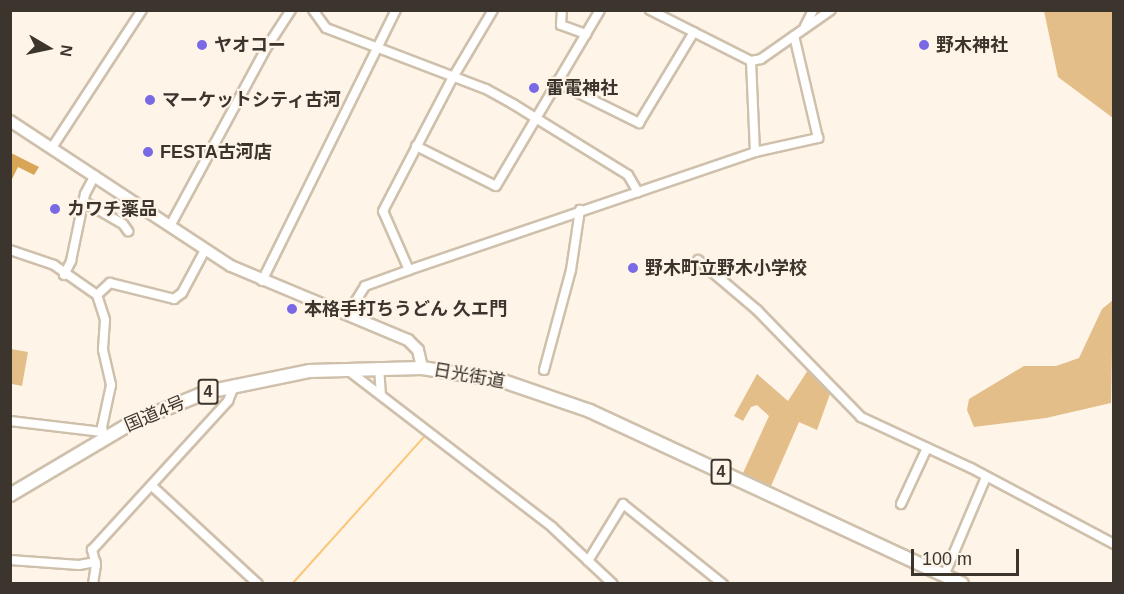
<!DOCTYPE html>
<meta charset="utf-8">
<style>
body{margin:0}
#map{position:relative;width:1124px;height:594px;overflow:hidden;background:#fef4e8;font-family:Helvetica,"Noto Sans JP",sans-serif}
div>[style]{position:absolute}
.green>*{inset:0;background:#e4be88}
.forest>*{inset:0;background:#d9a658}
.stream>*{height:2px;margin:-1px;padding:0 1px;transform-origin:1px;border-radius:1px;background:#fcc679}
.roads{filter:drop-shadow(2px 0 #cfc0ac) drop-shadow(-2px 0 #cfc0ac) drop-shadow(0 2px #cfc0ac) drop-shadow(0 -2px #cfc0ac)}
.minor>*{height:8px;margin:-4px;padding:0 4px;transform-origin:4px;border-radius:4px;background:#fff}
.major>*{height:10px;margin:-5px;padding:0 5px;transform-origin:5px;border-radius:5px;background:#fff}
.highway>*{height:12px;margin:-6px;padding:0 6px;transform-origin:6px;border-radius:6px;background:#fff}
.dots>*{width:16px;height:16px;translate:-50% -50%;box-sizing:border-box;border:3px solid #fef4e8;border-radius:50%}
span{translate:-50% -50%;white-space:nowrap;text-align:center;line-height:1.15;-webkit-text-stroke:4.5px #fef4e8;paint-order:stroke}
.shield-label span{padding:2px 4px;background:#fef4e8;border:2px solid;border-radius:4px;-webkit-text-stroke-width:0}
.shield-label{font-size:16px;color:#3b352d;font-weight:700}
.poi-label{font-size:18px;color:#3b352d;font-weight:700}
.left{translate:0 -50%;text-align:left}
.street-label{font-size:18px;color:#3b352d}
.frame{position:absolute;inset:0;border:12px solid #3b352d;pointer-events:none}
.north{position:absolute;left:18px;top:18px;width:60px;height:60px;-webkit-text-stroke:4px #fef4e8;paint-order:stroke;rotate:99deg;font-size:16px;font-weight:700;line-height:24px;text-align:center;color:#3b352d}
.north::after{content:'';display:block;margin:auto;width:21px;height:27px;background:#3b352d;clip-path:polygon(50% 0,100% 100%,50% 72%,0 100%)}
.scale{position:absolute;left:911px;top:549px;width:108px;height:27px;box-sizing:border-box;border:3px solid #3b352d;border-top:0;padding-left:8px;font-size:18px;line-height:21px;white-space:nowrap;color:#3b352d;-webkit-text-stroke:4px #fef4e8;paint-order:stroke}
</style>
<div id="map">
<div class="green">
<i style="clip-path:polygon(1044px 11px,1113px 11px,1113px 118px,1058px 77px)"></i>
<i style="clip-path:polygon(1113px 300px,1111px 403px,1046px 418px,974px 427px,967px 410px,969px 399px,1024px 366px,1056px 366px,1079px 358px,1102px 309px)"></i>
<i style="clip-path:polygon(11px 349px,28px 352px,22px 386px,12px 384px,11px 392px)"></i>
<i style="clip-path:polygon(808px 370px,830px 394px,817px 430px,799px 422px,771px 486px,743px 473px,769px 416px,757px 405px,751px 407px,743px 421px,734px 416px,757px 374px,788px 401px)"></i>
</div>
<div class="forest">
<i style="clip-path:polygon(11px 153px,39px 167px,34px 175px,18px 167px,11px 181px)"></i>
</div>
<div class="stream">
<i style="left:292px;top:584px;width:199px;rotate:-48.1deg"></i>
</div>
<div class="roads">
<div class="minor">
<i style="left:313px;top:10px;width:22px;rotate:54deg"></i>
<i style="left:326px;top:28px;width:171px;rotate:20.9deg"></i>
<i style="left:486px;top:89px;width:31px;rotate:29deg"></i>
<i style="left:513px;top:104px;width:135px;rotate:31.7deg"></i>
<i style="left:628px;top:175px;width:20px;rotate:60deg"></i>
<i style="left:562px;top:10px;width:15px;rotate:94deg"></i>
<i style="left:561px;top:25px;width:27px;rotate:20deg"></i>
<i style="left:650px;top:10px;width:113px;rotate:26.8deg"></i>
<i style="left:751px;top:61px;width:10px;rotate:-11deg"></i>
<i style="left:761px;top:59px;width:85px;rotate:-35deg"></i>
<i style="left:805px;top:26px;width:18px;rotate:-63deg"></i>
<i style="left:751px;top:61px;width:91px;rotate:87.5deg"></i>
<i style="left:556px;top:82px;width:93px;rotate:26.3deg"></i>
<i style="left:639px;top:123px;width:106px;rotate:-58.9deg"></i>
<i style="left:53px;top:146px;width:163px;rotate:-56.8deg"></i>
<i style="left:416px;top:146px;width:89px;rotate:26.6deg"></i>
<i style="left:496px;top:186px;width:204px;rotate:-59.4deg"></i>
<i style="left:83px;top:201px;width:46px;rotate:29.9deg"></i>
<i style="left:123px;top:224px;width:9px;rotate:54deg"></i>
<i style="left:170px;top:226px;width:200px;rotate:-61.6deg"></i>
<i style="left:265px;top:50px;width:48px;rotate:-57deg"></i>
<i style="left:10px;top:250px;width:46px;rotate:18.8deg"></i>
<i style="left:54px;top:265px;width:52px;rotate:34.9deg"></i>
<i style="left:97px;top:295px;width:26px;rotate:72deg"></i>
<i style="left:105px;top:320px;width:30px;rotate:94deg"></i>
<i style="left:103px;top:350px;width:36px;rotate:77deg"></i>
<i style="left:111px;top:385px;width:43px;rotate:102.1deg"></i>
<i style="left:102px;top:427px;width:10px;rotate:79deg"></i>
<i style="left:698px;top:260px;width:77px;rotate:40.3deg"></i>
<i style="left:757px;top:310px;width:149px;rotate:45.8deg"></i>
<i style="left:861px;top:417px;width:121px;rotate:24.9deg"></i>
<i style="left:971px;top:468px;width:162px;rotate:28deg"></i>
<i style="left:409px;top:270px;width:64px;rotate:-113.8deg"></i>
<i style="left:383px;top:211px;width:149px;rotate:-62.4deg"></i>
<i style="left:452px;top:79px;width:80px;rotate:-59.3deg"></i>
<i style="left:64px;top:275px;width:16px;rotate:-63deg"></i>
<i style="left:71px;top:261px;width:68px;rotate:-78.2deg"></i>
<i style="left:85px;top:194px;width:21px;rotate:-62deg"></i>
<i style="left:262px;top:281px;width:302px;rotate:-63.7deg"></i>
<i style="left:97px;top:295px;width:18px;rotate:-43deg"></i>
<i style="left:110px;top:283px;width:66px;rotate:14deg"></i>
<i style="left:174px;top:299px;width:10px;rotate:-37deg"></i>
<i style="left:182px;top:293px;width:49px;rotate:-61.9deg"></i>
<i style="left:347px;top:315px;width:34px;rotate:-58deg"></i>
<i style="left:365px;top:286px;width:47px;rotate:-20deg"></i>
<i style="left:409px;top:270px;width:366px;rotate:-18.8deg"></i>
<i style="left:755px;top:152px;width:65px;rotate:-12.5deg"></i>
<i style="left:818px;top:138px;width:105px;rotate:-103.2deg"></i>
<i style="left:379px;top:367px;width:27px;rotate:86deg"></i>
<i style="left:544px;top:370px;width:104px;rotate:-74.9deg"></i>
<i style="left:571px;top:270px;width:61px;rotate:-81.5deg"></i>
<i style="left:349px;top:371px;width:256px;rotate:37.5deg"></i>
<i style="left:552px;top:527px;width:83px;rotate:43.1deg"></i>
<i style="left:10px;top:421px;width:93px;rotate:6.8deg"></i>
<i style="left:152px;top:486px;width:144px;rotate:42.8deg"></i>
<i style="left:901px;top:504px;width:62px;rotate:-65.1deg"></i>
<i style="left:10px;top:560px;width:69px;rotate:4.1deg"></i>
<i style="left:79px;top:565px;width:17px;rotate:-10deg"></i>
<i style="left:588px;top:561px;width:67px;rotate:-58.4deg"></i>
<i style="left:623px;top:504px;width:128px;rotate:38.7deg"></i>
<i style="left:947px;top:569px;width:100px;rotate:-67deg"></i>
<i style="left:93px;top:584px;width:19px;rotate:-81deg"></i>
<i style="left:96px;top:565px;width:16px;rotate:-105deg"></i>
<i style="left:92px;top:550px;width:202px;rotate:-47.6deg"></i>
<i style="left:228px;top:401px;width:18px;rotate:-68deg"></i>
</div>
<div class="major">
<i style="left:10px;top:121px;width:264px;rotate:33.3deg"></i>
<i style="left:231px;top:266px;width:192px;rotate:22.7deg"></i>
<i style="left:408px;top:340px;width:14px;rotate:45deg"></i>
<i style="left:418px;top:350px;width:18px;rotate:77deg"></i>
</div>
<div class="highway">
<i style="left:10px;top:495px;width:143px;rotate:-30.7deg"></i>
<i style="left:133px;top:422px;width:80px;rotate:-22.1deg"></i>
<i style="left:207px;top:392px;width:104px;rotate:-11.6deg"></i>
<i style="left:309px;top:371px;width:113px;rotate:-1.5deg"></i>
<i style="left:422px;top:368px;width:79px;rotate:8.7deg"></i>
<i style="left:500px;top:380px;width:95px;rotate:19deg"></i>
<i style="left:590px;top:411px;width:410px;rotate:24.9deg"></i>
</div>
</div>
<div class="dots">
<i style="left:202px;top:45px;background:#7969e4"></i>
<i style="left:924px;top:45px;background:#7969e4"></i>
<i style="left:534px;top:88px;background:#7969e4"></i>
<i style="left:150px;top:100px;background:#7969e4"></i>
<i style="left:148px;top:152px;background:#7969e4"></i>
<i style="left:55px;top:209px;background:#7969e4"></i>
<i style="left:633px;top:268px;background:#7969e4"></i>
<i style="left:292px;top:309px;background:#7969e4"></i>
</div>
<div class="shield-label">
<span style="left:208px;top:392px">4</span>
<span style="left:721px;top:472px">4</span>
</div>
<div class="poi-label">
<span class="left" style="left:214px;top:45px">ヤオコー</span>
<span class="left" style="left:936px;top:45px">野木神社</span>
<span class="left" style="left:546px;top:88px">雷電神社</span>
<span class="left" style="left:162px;top:100px">マーケットシティ古河</span>
<span class="left" style="left:160px;top:152px">FESTA古河店</span>
<span class="left" style="left:67px;top:209px">カワチ薬品</span>
<span class="left" style="left:645px;top:268px">野木町立野木小学校</span>
<span class="left" style="left:304px;top:309px">本格手打ちうどん 久エ門</span>
</div>
<div class="street-label">
<span style="left:469px;top:376px;rotate:10deg">日光街道</span>
<span style="left:155px;top:414px;rotate:-23deg">国道4号</span>
</div>
<div class="frame"></div>
<div class="north">N</div>
<div class="scale">100 m</div>
</div>
